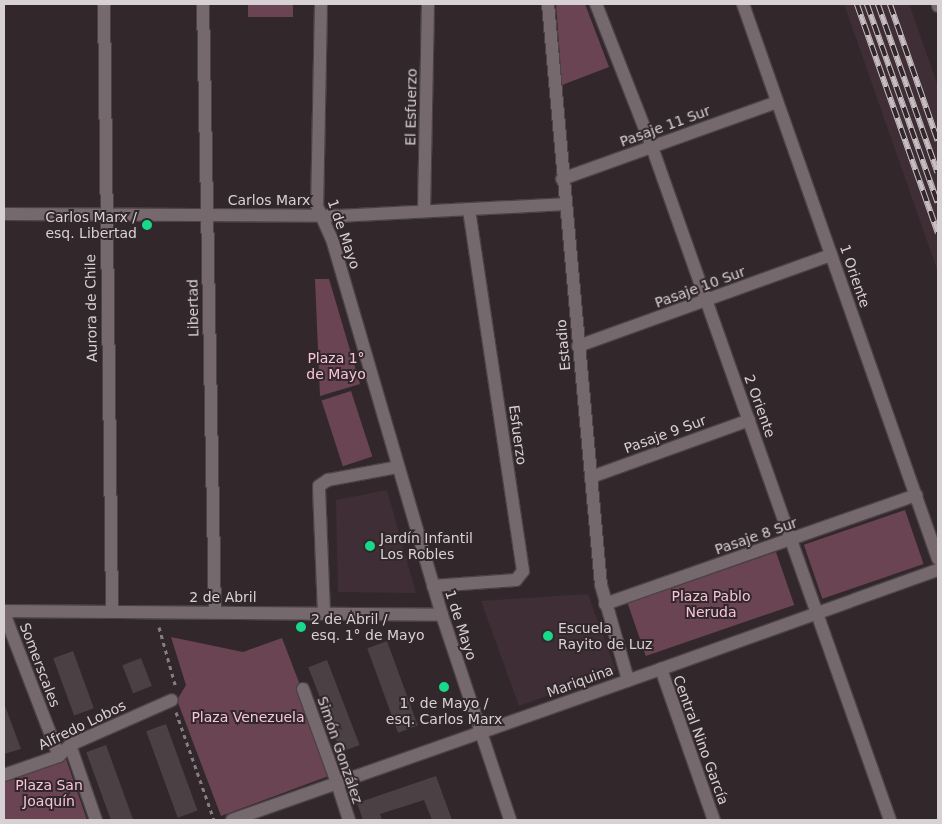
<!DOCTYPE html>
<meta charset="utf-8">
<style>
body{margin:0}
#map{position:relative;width:942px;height:824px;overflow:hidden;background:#32282c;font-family:"DejaVu Sans",sans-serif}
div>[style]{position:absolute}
.built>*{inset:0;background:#3f2e35}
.green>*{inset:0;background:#6b4454;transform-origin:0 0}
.building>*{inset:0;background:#4b4044;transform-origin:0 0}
.path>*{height:3px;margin-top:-1.5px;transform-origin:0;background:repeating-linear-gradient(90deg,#867e81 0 4px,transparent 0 8px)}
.roads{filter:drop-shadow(1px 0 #4b4346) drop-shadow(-1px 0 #4b4346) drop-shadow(0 1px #4b4346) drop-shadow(0 -1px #4b4346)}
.pedestrian>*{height:12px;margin:-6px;padding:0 6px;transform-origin:6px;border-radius:6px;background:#75696d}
.minor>*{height:12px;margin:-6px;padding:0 6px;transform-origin:6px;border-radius:6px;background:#75696d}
.tertiary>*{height:12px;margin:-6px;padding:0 6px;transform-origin:6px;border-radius:6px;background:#75696d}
.secondary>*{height:12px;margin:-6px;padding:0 6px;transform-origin:6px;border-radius:6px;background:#75696d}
.rail>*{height:5.5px;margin-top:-2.75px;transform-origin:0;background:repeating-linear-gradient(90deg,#32282c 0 11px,#c6bec1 0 22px);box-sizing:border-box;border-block:1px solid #c6bec1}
.dots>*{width:14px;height:14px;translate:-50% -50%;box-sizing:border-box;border:2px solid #32282c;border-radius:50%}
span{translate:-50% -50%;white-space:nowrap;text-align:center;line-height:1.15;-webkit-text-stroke:4px #32282c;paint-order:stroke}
.street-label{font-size:14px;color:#d8d1d4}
.poi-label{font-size:14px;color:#d8d1d4}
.right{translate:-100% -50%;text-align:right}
.left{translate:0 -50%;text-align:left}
.park-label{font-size:14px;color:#f9c4d8}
.frame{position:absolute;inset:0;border:5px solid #d8d1d4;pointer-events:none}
</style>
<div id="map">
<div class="built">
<i style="clip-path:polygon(844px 4px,909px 4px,938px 86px,938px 272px)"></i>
<i style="clip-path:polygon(387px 490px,416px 593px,338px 592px,336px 500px)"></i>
<i style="clip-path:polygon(588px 594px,616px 671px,519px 706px,481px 601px)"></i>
</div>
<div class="green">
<i style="left:248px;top:4px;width:45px;height:13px"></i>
<i style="clip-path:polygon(556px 4px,585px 4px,609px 67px,562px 85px)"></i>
<i style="clip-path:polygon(315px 279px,329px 279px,360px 384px,320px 396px)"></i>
<i style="left:351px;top:391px;width:69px;height:31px;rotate:72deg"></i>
<i style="left:905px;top:510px;width:57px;height:107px;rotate:71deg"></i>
<i style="left:776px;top:552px;width:56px;height:157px;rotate:71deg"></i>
<i style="clip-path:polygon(171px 637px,243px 652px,282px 638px,334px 774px,221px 816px,177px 700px,186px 685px)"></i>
<i style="clip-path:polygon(66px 759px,87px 820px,4px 820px,4px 781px)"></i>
</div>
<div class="building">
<i style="left:387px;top:641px;width:90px;height:21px;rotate:70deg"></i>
<i style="left:73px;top:651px;width:61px;height:21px;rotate:70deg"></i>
<i style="left:141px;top:658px;width:30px;height:20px;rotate:69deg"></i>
<i style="left:327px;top:660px;width:91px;height:20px;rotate:69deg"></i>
<i style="clip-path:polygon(5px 706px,21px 749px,4px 754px,4px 707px)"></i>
<i style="left:166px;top:724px;width:92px;height:21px;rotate:70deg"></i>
<i style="left:106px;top:745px;width:80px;height:21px;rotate:70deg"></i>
<i style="clip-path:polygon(436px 776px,452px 820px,432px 820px,424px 800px,380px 814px,382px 820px,363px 820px,357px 803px)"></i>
</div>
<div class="path">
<i style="left:159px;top:627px;width:63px;rotate:74.4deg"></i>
<i style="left:176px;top:712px;width:114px;rotate:70.6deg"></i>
</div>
<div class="roads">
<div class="pedestrian">
<i style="left:303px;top:689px;width:100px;rotate:70.1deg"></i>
</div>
<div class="minor">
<i style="left:104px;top:4px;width:607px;rotate:89.24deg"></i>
<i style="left:203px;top:4px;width:608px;rotate:88.87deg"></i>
<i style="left:548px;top:4px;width:583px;rotate:84.79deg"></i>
<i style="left:601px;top:585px;width:99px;rotate:74.1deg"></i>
<i style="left:596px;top:4px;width:154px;rotate:68.6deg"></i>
<i style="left:652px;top:147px;width:714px;rotate:70.52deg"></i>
<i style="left:743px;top:4px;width:588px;rotate:70.64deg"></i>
<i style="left:562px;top:179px;width:228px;rotate:-19.7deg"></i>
<i style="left:424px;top:211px;width:207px;rotate:-88.9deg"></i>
<i style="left:4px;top:214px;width:334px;rotate:0.3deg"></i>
<i style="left:338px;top:216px;width:227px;rotate:-3deg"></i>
<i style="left:578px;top:346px;width:269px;rotate:-19.8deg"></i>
<i style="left:591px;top:477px;width:168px;rotate:-19.8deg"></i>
<i style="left:433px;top:586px;width:83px;rotate:-4.1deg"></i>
<i style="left:516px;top:580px;width:11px;rotate:-52deg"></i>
<i style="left:523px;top:571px;width:366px;rotate:-98.5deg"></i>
<i style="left:605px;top:604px;width:330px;rotate:-19.3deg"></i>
<i style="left:4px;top:613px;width:153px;rotate:69deg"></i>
<i style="left:324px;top:613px;width:127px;rotate:-92.3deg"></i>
<i style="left:319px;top:486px;width:11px;rotate:-34deg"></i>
<i style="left:328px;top:480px;width:71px;rotate:-10.5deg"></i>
<i style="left:661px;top:669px;width:294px;rotate:-19.7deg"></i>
<i style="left:70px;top:745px;width:79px;rotate:70.9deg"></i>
<i style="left:4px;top:775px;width:58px;rotate:-19.1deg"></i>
<i style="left:59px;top:756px;width:16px;rotate:-45deg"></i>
<i style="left:70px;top:745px;width:111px;rotate:-23.8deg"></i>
<i style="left:337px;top:783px;width:39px;rotate:72deg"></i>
<i style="left:232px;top:820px;width:265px;rotate:-19.4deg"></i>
</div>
<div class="tertiary">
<i style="left:321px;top:4px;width:202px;rotate:91.1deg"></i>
<i style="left:317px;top:206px;width:36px;rotate:66deg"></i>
<i style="left:332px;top:239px;width:392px;rotate:73.7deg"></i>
<i style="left:442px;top:615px;width:216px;rotate:71.6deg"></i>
<i style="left:4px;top:611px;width:438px;rotate:0.5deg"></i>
<i style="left:482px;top:732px;width:190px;rotate:-19.4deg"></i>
<i style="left:661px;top:669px;width:160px;rotate:70.7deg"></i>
</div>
<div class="secondary">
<i style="left:938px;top:4px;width:2px;rotate:90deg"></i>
</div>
</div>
<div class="rail">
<i style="left:857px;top:4px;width:243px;rotate:70.5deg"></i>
<i style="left:867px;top:4px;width:211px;rotate:70.4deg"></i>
<i style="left:878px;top:4px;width:179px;rotate:70.5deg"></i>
<i style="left:890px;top:4px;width:145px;rotate:70.7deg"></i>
</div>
<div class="dots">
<i style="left:147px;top:225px;background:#18d989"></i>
<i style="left:370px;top:546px;background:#18d989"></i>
<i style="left:301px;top:627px;background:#18d989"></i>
<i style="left:548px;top:636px;background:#18d989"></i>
<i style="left:444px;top:687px;background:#18d989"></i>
</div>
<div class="street-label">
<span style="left:411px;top:107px;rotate:-89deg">El Esfuerzo</span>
<span style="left:665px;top:126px;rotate:-20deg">Pasaje 11 Sur</span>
<span style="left:269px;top:200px">Carlos Marx</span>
<span style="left:344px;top:234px;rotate:71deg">1 de Mayo</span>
<span style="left:855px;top:276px;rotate:71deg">1 Oriente</span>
<span style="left:700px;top:287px;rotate:-20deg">Pasaje 10 Sur</span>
<span style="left:91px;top:308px;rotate:-91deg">Aurora de Chile</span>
<span style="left:193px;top:308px;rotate:-91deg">Libertad</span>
<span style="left:563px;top:345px;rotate:-95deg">Estadio</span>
<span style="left:760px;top:406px;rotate:70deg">2 Oriente</span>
<span style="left:665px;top:434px;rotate:-20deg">Pasaje 9 Sur</span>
<span style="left:518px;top:435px;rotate:82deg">Esfuerzo</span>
<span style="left:756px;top:536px;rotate:-19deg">Pasaje 8 Sur</span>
<span style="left:223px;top:597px">2 de Abril</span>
<span style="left:461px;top:625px;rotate:72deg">1 de Mayo</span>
<span style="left:40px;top:665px;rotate:69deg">Somerscales</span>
<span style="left:580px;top:681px;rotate:-20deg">Mariquina</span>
<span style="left:82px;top:725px;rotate:-26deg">Alfredo Lobos</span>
<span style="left:701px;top:740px;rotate:70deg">Central Nino García</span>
<span style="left:340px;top:750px;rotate:71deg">Simón González</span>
</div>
<div class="poi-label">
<span class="right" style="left:137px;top:225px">Carlos Marx /<br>esq. Libertad</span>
<span class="left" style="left:380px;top:546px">Jardín Infantil<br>Los Robles</span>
<span class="left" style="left:311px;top:627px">2 de Abril /<br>esq. 1° de Mayo</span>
<span class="left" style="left:558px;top:636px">Escuela<br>Rayito de Luz</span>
<span style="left:444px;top:711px">1° de Mayo /<br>esq. Carlos Marx</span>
</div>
<div class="park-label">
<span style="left:336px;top:366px">Plaza 1°<br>de Mayo</span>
<span style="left:711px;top:604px">Plaza Pablo<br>Neruda</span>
<span style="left:248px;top:717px">Plaza Venezuela</span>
<span style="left:49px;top:793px">Plaza San<br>Joaquín</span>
</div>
<div class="frame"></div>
</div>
